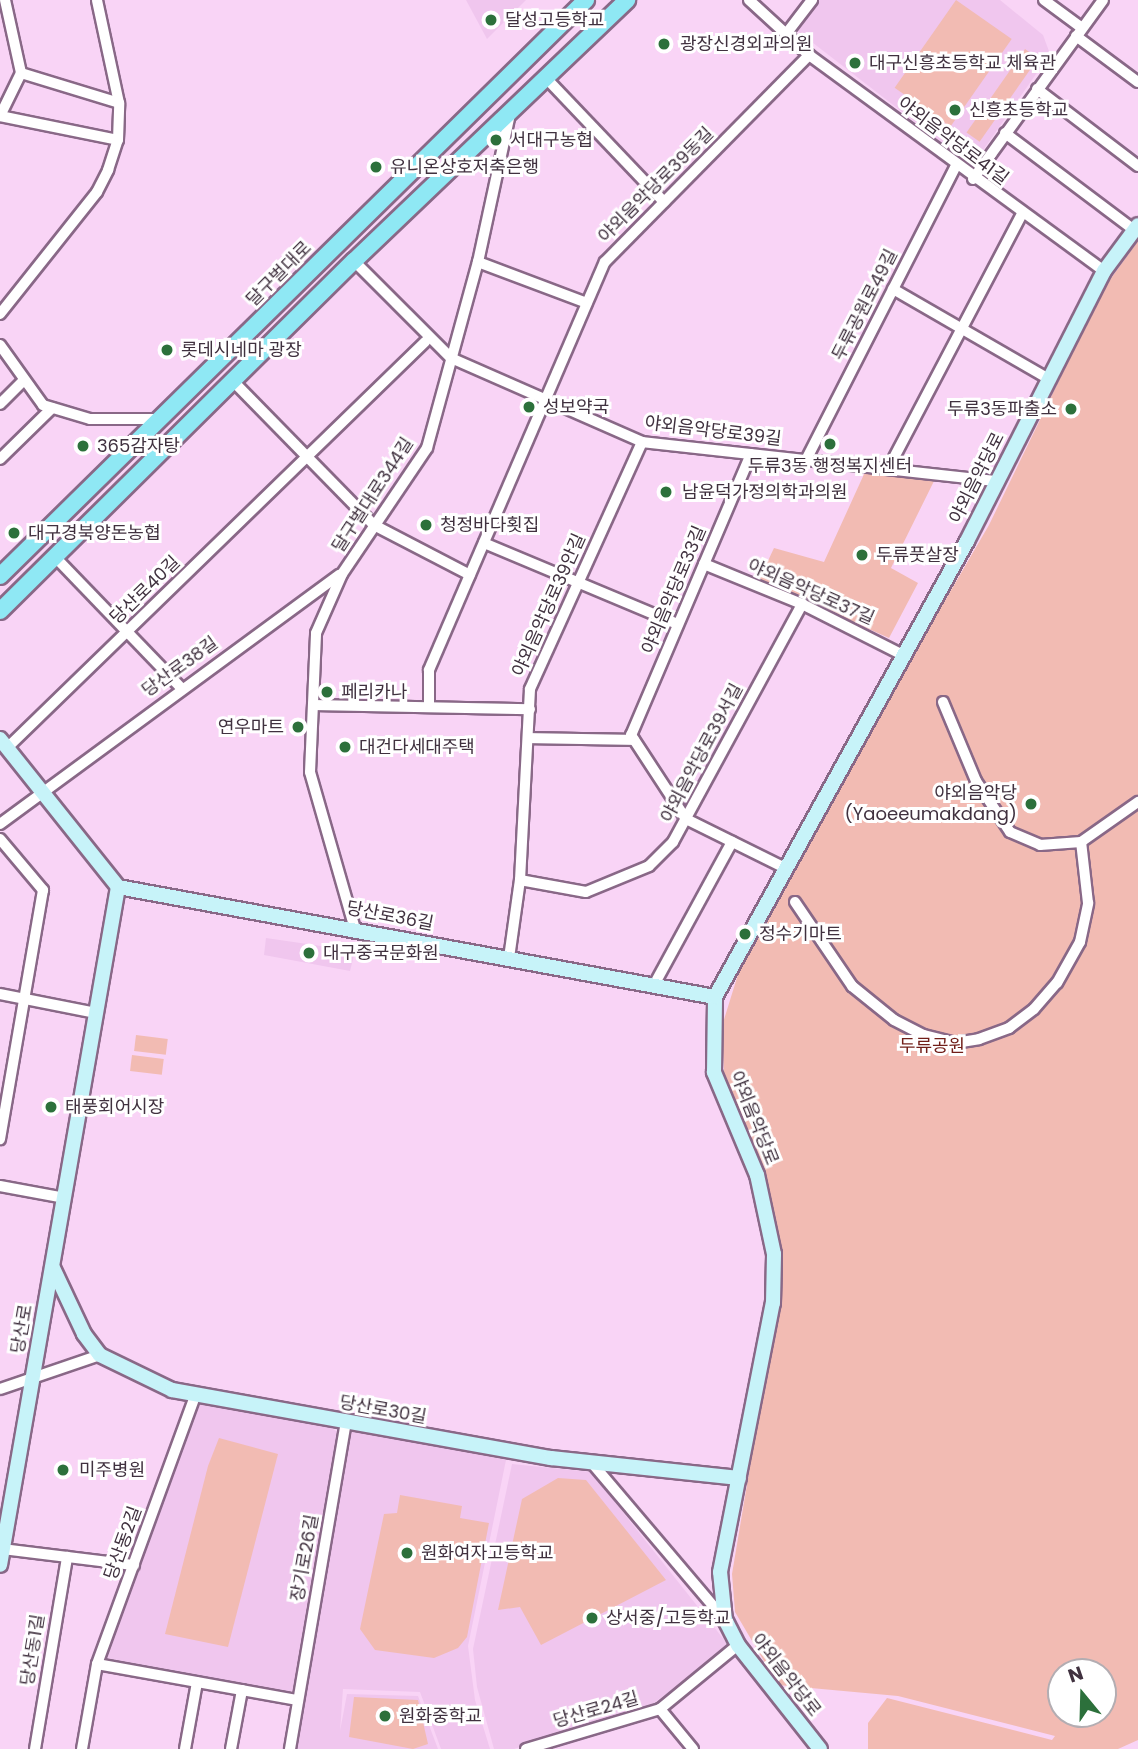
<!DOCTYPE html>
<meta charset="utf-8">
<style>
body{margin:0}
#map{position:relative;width:1138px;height:1749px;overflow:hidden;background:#f9d4f6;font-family:Poppins,"Noto Sans KR",sans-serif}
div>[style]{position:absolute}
.built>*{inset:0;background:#f0c6ee}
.green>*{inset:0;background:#f2bbb3;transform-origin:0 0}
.roads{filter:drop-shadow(2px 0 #896887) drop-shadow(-2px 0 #896887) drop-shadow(0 2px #896887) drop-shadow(0 -2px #896887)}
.street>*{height:10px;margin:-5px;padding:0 5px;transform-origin:5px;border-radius:5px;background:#fff}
.secondary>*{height:14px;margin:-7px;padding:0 7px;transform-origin:7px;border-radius:7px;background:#c7f3f9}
.primary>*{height:16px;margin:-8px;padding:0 8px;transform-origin:8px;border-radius:8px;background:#8fe8f4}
.dots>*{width:19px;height:19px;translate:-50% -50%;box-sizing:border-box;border:4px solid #fff;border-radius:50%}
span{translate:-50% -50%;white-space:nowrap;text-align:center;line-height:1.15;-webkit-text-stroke:6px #fff;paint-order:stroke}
.poi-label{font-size:18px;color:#40313f}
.left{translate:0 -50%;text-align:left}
.right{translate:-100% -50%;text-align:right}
.street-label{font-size:18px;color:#40313f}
.park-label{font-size:18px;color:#711e18}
.north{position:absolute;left:1047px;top:1658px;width:70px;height:70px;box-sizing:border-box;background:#fff;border:2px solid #b3adb2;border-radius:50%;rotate:341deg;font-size:19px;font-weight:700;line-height:28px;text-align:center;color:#40313f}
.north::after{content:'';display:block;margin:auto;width:24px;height:32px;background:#2c703b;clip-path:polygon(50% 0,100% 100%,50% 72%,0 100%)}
</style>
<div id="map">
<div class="built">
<i style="clip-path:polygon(466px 0,526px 0,487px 39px)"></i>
<i style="clip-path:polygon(819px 0,1000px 0,1043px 35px,1050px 54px,972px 166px,795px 29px)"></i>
<i style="clip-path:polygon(266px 938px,355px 951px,350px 971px,264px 955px)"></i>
<i style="clip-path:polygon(203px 1403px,330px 1427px,339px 1433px,296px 1689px,288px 1692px,102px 1661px,195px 1409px)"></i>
<i style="clip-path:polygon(348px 1427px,506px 1460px,468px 1646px,475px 1700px,490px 1749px,441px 1749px,420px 1692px,343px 1689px,340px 1731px,347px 1694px,418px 1696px,438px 1749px,296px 1749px)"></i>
<i style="clip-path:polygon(512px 1464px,591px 1472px,729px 1646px,650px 1706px,514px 1749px,494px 1749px,477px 1687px,473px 1649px)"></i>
</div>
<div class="green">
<i style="left:956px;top:0;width:68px;height:107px;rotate:35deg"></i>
<i style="left:1025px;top:49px;width:16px;height:102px;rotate:35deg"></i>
<i style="clip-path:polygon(evenodd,1138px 241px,1138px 1740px,1118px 1749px,868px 1749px,868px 1723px,887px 1698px,1052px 1740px,1055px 1736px,898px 1696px,778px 1685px,735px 1612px,732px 1574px,777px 1306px,779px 1255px,763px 1172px,737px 1118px,724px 1073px,722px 1026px,740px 968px,837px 786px,989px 525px,1104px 288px,1138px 241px,1061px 1672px,1103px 1672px,1103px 1714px,1061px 1714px,1061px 1672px)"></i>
<i style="clip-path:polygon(865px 472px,937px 475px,891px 568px,918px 583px,889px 638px,759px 580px,774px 548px,824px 562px)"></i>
<i style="left:136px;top:1035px;width:32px;height:16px;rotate:7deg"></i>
<i style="left:132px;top:1055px;width:32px;height:16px;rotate:7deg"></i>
<i style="clip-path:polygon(219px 1438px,278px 1454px,228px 1647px,165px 1634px,208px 1466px)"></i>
<i style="clip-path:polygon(558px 1478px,586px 1480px,666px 1580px,541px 1645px,520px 1607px,498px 1610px,522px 1499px)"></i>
<i style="clip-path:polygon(400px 1495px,462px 1506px,460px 1518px,489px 1523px,467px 1637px,458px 1648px,434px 1658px,375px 1650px,360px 1629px,384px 1514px,397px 1513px)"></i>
<i style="clip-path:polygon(354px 1697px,418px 1700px,428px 1744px,413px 1749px,349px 1737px)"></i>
</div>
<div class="roads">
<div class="street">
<i style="left:5px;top:0;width:75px;rotate:77.6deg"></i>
<i style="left:21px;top:73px;width:48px;rotate:116deg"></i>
<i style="left:0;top:116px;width:120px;rotate:11.5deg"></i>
<i style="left:749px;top:0;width:81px;rotate:42.5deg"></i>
<i style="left:809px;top:55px;width:366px;rotate:36.2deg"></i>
<i style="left:1044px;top:0;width:47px;rotate:36.4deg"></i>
<i style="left:786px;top:34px;width:43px;rotate:-52.6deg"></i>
<i style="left:1076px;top:36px;width:77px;rotate:36.6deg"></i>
<i style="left:21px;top:73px;width:102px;rotate:17deg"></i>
<i style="left:546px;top:78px;width:171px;rotate:46.4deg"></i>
<i style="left:1037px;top:89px;width:127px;rotate:37.3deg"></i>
<i style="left:1005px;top:133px;width:161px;rotate:36.9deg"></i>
<i style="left:973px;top:179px;width:221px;rotate:-54deg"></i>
<i style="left:354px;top:261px;width:137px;rotate:45deg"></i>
<i style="left:451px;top:358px;width:209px;rotate:23.7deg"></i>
<i style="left:642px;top:442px;width:357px;rotate:6.3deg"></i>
<i style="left:478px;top:262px;width:116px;rotate:20.6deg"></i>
<i style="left:893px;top:289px;width:180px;rotate:30deg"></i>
<i style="left:0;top:314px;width:156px;rotate:-51.5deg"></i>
<i style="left:97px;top:192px;width:25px;rotate:-63deg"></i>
<i style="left:108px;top:170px;width:32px;rotate:-72deg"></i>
<i style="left:118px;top:140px;width:37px;rotate:-88deg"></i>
<i style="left:119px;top:103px;width:105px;rotate:-102.1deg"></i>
<i style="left:0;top:345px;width:74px;rotate:54.4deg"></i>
<i style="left:43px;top:405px;width:49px;rotate:16.6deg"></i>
<i style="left:90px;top:419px;width:68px"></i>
<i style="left:233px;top:381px;width:202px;rotate:45.6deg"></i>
<i style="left:374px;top:525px;width:108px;rotate:27.5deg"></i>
<i style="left:0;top:404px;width:34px;rotate:-45deg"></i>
<i style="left:751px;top:454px;width:306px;rotate:113.1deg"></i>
<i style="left:631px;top:735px;width:100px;rotate:56.8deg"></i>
<i style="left:686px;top:819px;width:110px;rotate:26.3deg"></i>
<i style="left:0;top:459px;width:73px;rotate:-44.4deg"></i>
<i style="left:806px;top:460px;width:330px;rotate:-63deg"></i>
<i style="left:888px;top:469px;width:288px;rotate:-62.3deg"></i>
<i style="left:484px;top:543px;width:210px;rotate:22.7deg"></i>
<i style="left:57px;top:559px;width:179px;rotate:46.1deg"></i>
<i style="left:704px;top:564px;width:106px;rotate:22.2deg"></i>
<i style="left:802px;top:604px;width:113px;rotate:26.8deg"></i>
<i style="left:943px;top:702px;width:86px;rotate:67.3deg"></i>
<i style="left:976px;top:781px;width:61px;rotate:56.3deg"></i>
<i style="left:1010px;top:832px;width:33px;rotate:23deg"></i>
<i style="left:1040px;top:845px;width:41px;rotate:-4.2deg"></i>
<i style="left:313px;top:705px;width:217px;rotate:1.1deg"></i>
<i style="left:429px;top:707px;width:37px;rotate:-90deg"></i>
<i style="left:429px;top:670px;width:444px;rotate:-66.7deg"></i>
<i style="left:605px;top:262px;width:291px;rotate:-45.4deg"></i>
<i style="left:529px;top:738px;width:105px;rotate:1.1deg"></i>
<i style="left:7px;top:748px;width:583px;rotate:-44.17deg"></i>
<i style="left:0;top:824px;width:421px;rotate:-36.3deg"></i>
<i style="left:0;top:839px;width:67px;rotate:49.9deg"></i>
<i style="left:43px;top:890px;width:253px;rotate:99.8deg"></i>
<i style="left:520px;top:880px;width:67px;rotate:10.3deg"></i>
<i style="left:586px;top:892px;width:68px;rotate:-22.4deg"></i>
<i style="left:649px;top:866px;width:34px;rotate:-45deg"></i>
<i style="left:673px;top:842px;width:271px;rotate:-61.5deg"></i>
<i style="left:795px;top:902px;width:102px;rotate:55.8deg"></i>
<i style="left:852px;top:986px;width:54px;rotate:39deg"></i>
<i style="left:894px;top:1020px;width:34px;rotate:27deg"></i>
<i style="left:924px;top:1035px;width:32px;rotate:14deg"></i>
<i style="left:955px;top:1043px;width:24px;rotate:-9deg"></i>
<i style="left:979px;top:1039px;width:32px;rotate:-20deg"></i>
<i style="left:1009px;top:1028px;width:31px;rotate:-37deg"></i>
<i style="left:1034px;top:1009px;width:35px;rotate:-49deg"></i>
<i style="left:1057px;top:983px;width:47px;rotate:-60.7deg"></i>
<i style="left:1080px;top:942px;width:40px;rotate:-78deg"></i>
<i style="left:1088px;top:903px;width:61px;rotate:-96.5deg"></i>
<i style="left:1081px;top:842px;width:70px;rotate:-35.1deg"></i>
<i style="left:355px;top:929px;width:163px;rotate:-106deg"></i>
<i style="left:310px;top:772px;width:139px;rotate:-87.5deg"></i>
<i style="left:316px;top:633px;width:64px;rotate:-66.2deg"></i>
<i style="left:342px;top:574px;width:152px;rotate:-56deg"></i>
<i style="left:427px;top:448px;width:193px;rotate:-74.7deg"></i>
<i style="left:478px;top:262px;width:151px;rotate:-77.8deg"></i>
<i style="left:509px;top:958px;width:79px;rotate:-82deg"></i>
<i style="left:520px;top:880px;width:191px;rotate:-87deg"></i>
<i style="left:530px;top:689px;width:271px;rotate:-65.6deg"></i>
<i style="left:654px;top:985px;width:163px;rotate:-61.4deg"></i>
<i style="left:0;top:994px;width:98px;rotate:11.2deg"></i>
<i style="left:0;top:1186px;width:66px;rotate:10.5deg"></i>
<i style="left:0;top:1389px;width:106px;rotate:-18.8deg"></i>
<i style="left:592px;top:1463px;width:206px;rotate:49.7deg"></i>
<i style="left:3px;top:1549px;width:132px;rotate:7deg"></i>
<i style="left:97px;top:1664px;width:204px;rotate:10.2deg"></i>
<i style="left:660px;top:1709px;width:52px;rotate:50.5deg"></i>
<i style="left:35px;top:1749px;width:195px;rotate:-80.5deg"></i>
<i style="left:82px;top:1749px;width:86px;rotate:-80deg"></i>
<i style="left:97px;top:1664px;width:288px;rotate:-69.9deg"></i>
<i style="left:185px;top:1749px;width:68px;rotate:-79.8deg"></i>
<i style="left:231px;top:1749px;width:60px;rotate:-79.4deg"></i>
<i style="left:290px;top:1749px;width:331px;rotate:-80.3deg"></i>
<i style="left:526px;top:1749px;width:140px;rotate:-16.6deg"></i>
<i style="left:660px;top:1709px;width:101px;rotate:-39.4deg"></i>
</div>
<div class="secondary">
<i style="left:0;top:739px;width:189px;rotate:51.4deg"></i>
<i style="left:118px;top:887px;width:688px;rotate:99.87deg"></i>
<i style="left:118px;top:887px;width:607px;rotate:10.44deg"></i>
<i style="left:53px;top:1268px;width:73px;rotate:64.8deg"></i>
<i style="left:84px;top:1334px;width:26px;rotate:53deg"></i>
<i style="left:100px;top:1355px;width:80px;rotate:25.9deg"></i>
<i style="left:172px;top:1390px;width:385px;rotate:10.2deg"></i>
<i style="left:551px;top:1458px;width:189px;rotate:6.1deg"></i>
<i style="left:820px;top:1749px;width:132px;rotate:-128.3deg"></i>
<i style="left:738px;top:1645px;width:28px;rotate:-117deg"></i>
<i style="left:725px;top:1620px;width:48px;rotate:-95.9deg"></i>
<i style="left:720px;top:1572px;width:274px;rotate:-78.9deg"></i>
<i style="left:773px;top:1303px;width:49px;rotate:-88.8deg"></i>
<i style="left:774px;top:1254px;width:81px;rotate:-102.1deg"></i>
<i style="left:757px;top:1175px;width:112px;rotate:-112.7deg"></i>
<i style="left:714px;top:1072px;width:75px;rotate:-89.2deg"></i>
<i style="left:715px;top:997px;width:521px;rotate:-61.07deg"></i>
<i style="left:967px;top:541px;width:303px;rotate:-63.1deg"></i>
<i style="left:1104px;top:271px;width:57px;rotate:-53.5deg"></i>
</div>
<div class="primary">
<i style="left:0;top:576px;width:822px;rotate:-44.51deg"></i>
<i style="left:0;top:611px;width:498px;rotate:-44.7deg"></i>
<i style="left:354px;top:261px;width:378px;rotate:-43.7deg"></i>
</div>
</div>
<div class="dots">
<i style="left:491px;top:20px;background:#2c703b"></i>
<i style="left:664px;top:44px;background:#2c703b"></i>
<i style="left:855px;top:63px;background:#2c703b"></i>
<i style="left:955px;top:110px;background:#2c703b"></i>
<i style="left:496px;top:140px;background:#2c703b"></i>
<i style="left:376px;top:167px;background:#2c703b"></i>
<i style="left:167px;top:350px;background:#2c703b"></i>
<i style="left:529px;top:407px;background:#2c703b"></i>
<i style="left:1071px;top:409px;background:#2c703b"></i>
<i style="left:830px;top:444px;background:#2c703b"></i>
<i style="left:83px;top:446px;background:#2c703b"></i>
<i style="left:666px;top:492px;background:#2c703b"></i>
<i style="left:426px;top:525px;background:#2c703b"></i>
<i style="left:14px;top:533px;background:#2c703b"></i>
<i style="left:862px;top:555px;background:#2c703b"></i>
<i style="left:327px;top:692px;background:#2c703b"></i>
<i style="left:298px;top:727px;background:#2c703b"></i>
<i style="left:345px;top:747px;background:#2c703b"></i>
<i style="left:1031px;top:804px;background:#2c703b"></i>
<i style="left:745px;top:934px;background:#2c703b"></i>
<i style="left:309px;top:953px;background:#2c703b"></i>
<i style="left:51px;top:1107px;background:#2c703b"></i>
<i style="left:63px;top:1470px;background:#2c703b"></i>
<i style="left:407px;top:1553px;background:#2c703b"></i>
<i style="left:592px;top:1618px;background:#2c703b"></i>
<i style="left:385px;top:1716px;background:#2c703b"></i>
</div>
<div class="poi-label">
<span class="left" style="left:505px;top:20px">달성고등학교</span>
<span class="left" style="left:680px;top:44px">광장신경외과의원</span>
<span class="left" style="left:869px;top:63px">대구신흥초등학교 체육관</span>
<span class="left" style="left:969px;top:110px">신흥초등학교</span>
<span class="left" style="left:510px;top:140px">서대구농협</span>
<span class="left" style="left:390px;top:167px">유니온상호저축은행</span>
<span class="left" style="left:181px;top:350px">롯데시네마 광장</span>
<span class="left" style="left:543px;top:407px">성보약국</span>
<span class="right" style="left:1057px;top:409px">두류3동파출소</span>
<span class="left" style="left:97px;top:446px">365감자탕</span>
<span style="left:830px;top:466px">두류3동 행정복지센터</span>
<span class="left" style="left:682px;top:492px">남윤덕가정의학과의원</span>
<span class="left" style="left:440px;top:525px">청정바다횟집</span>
<span class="left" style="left:28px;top:533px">대구경북양돈농협</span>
<span class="left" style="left:876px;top:555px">두류풋살장</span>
<span class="left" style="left:341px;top:692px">페리카나</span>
<span class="right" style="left:284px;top:727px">연우마트</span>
<span class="left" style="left:359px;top:747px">대건다세대주택</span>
<span class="right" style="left:1017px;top:804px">야외음악당<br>(Yaoeeumakdang)</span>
<span class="left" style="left:759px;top:934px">정수기마트</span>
<span class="left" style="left:323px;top:953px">대구중국문화원</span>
<span class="left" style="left:65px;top:1107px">태풍회어시장</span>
<span class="left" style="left:79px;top:1470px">미주병원</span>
<span class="left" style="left:421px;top:1553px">원화여자고등학교</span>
<span class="left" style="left:606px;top:1618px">상서중/고등학교</span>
<span class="left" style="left:399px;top:1716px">원화중학교</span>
</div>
<div class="street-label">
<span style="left:953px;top:141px;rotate:37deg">야외음악당로41길</span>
<span style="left:656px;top:185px;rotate:-45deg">야외음악당로39동길</span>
<span style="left:279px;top:274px;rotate:-45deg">달구벌대로</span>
<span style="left:865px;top:305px;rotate:-63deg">두류공원로49길</span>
<span style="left:713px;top:431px;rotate:7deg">야외음악당로39길</span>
<span style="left:977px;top:478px;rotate:-63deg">야외음악당로</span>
<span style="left:373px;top:495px;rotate:-57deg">달구벌대로344길</span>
<span style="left:145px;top:590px;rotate:-44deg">당산로40길</span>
<span style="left:674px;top:590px;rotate:-67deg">야외음악당로33길</span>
<span style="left:811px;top:592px;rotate:24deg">야외음악당로37길</span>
<span style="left:549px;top:605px;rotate:-66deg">야외음악당로39안길</span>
<span style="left:180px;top:667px;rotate:-36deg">당산로38길</span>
<span style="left:702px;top:753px;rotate:-62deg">야외음악당로39서길</span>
<span style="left:390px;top:916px;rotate:11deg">당산로36길</span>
<span style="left:754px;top:1118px;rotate:68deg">야외음악당로</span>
<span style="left:22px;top:1329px;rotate:-80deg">당산로</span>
<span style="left:383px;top:1410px;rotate:10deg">당산로30길</span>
<span style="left:123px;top:1543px;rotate:-70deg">당산동2길</span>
<span style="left:305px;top:1558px;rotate:-80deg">장기로26길</span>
<span style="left:33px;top:1650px;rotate:-81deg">당산동1길</span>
<span style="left:786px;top:1675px;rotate:52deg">야외음악당로</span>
<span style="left:596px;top:1710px;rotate:-16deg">당산로24길</span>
</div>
<div class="park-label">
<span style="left:932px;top:1046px">두류공원</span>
</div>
<div class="north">N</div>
</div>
